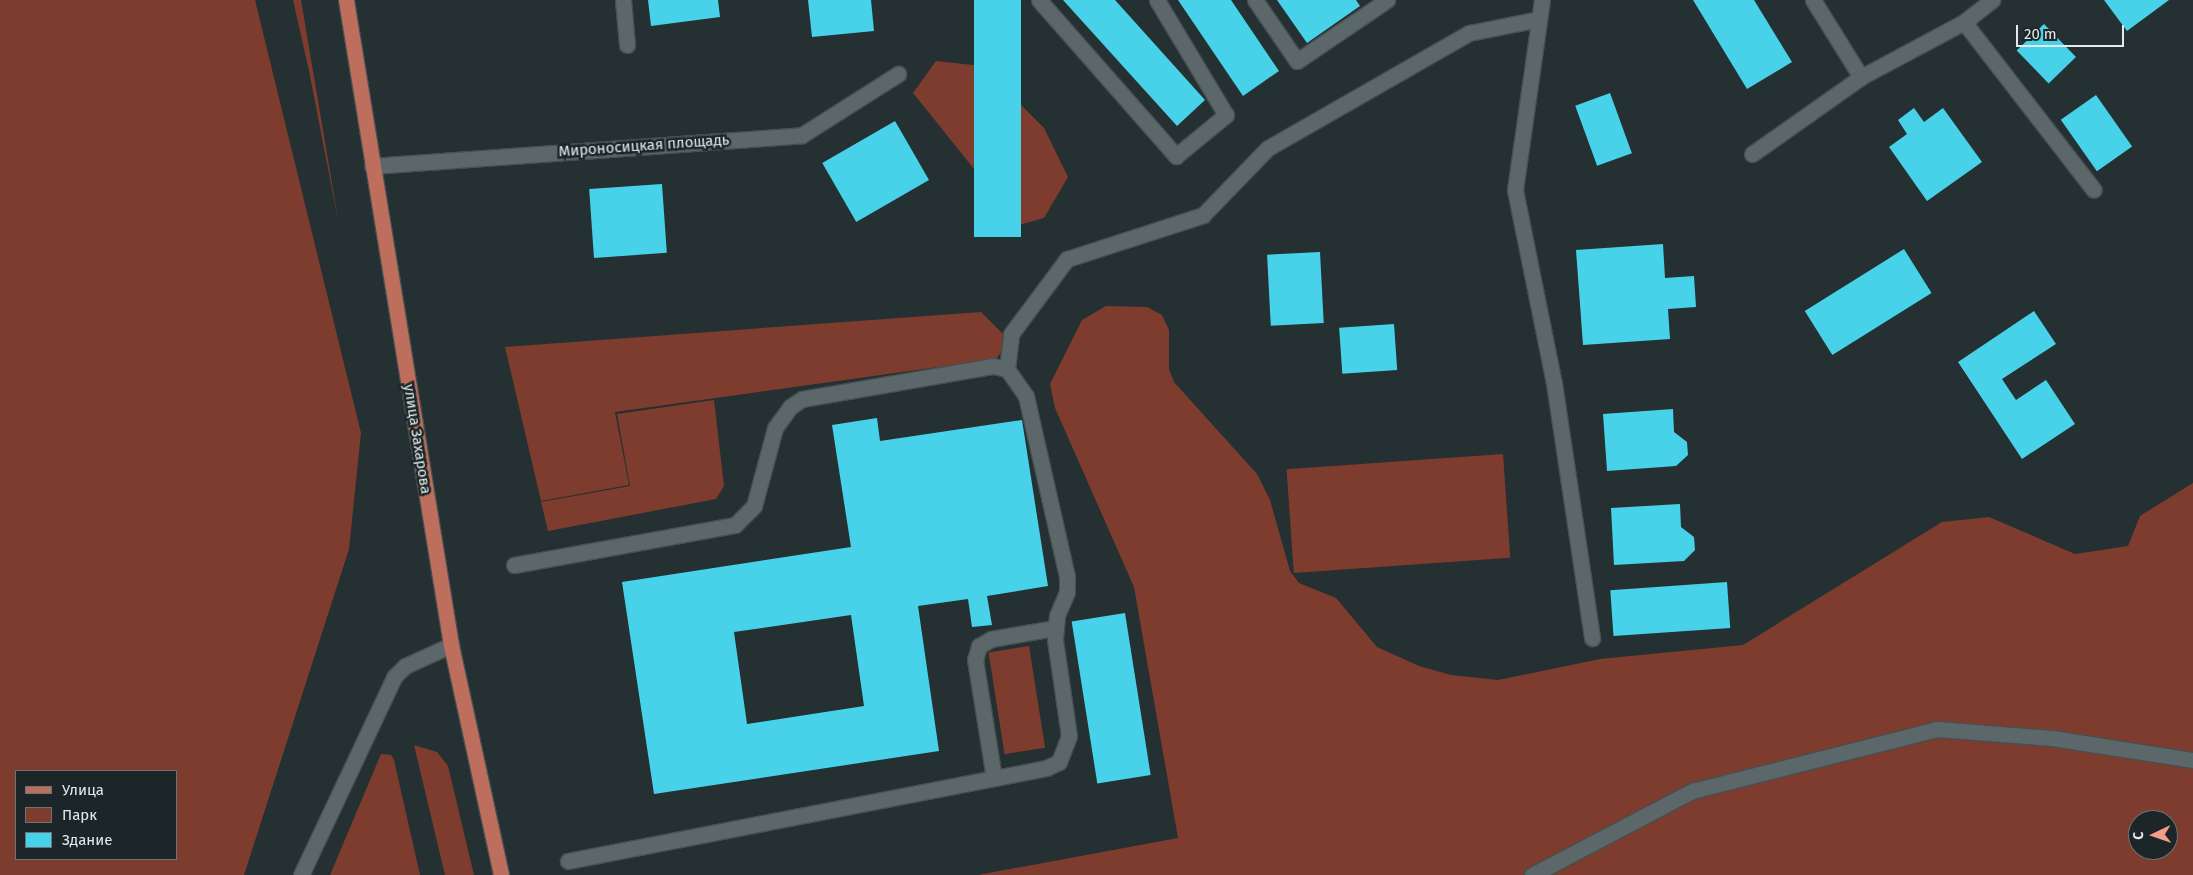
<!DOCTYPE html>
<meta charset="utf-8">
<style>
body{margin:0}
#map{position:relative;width:2193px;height:875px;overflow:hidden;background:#253032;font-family:"Fira Sans",sans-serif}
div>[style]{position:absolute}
.green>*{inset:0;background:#7d3c2d;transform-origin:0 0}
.building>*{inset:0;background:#47d2ea;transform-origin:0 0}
.roads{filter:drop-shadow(1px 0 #464f51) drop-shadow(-1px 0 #464f51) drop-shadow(0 1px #464f51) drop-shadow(0 -1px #464f51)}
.minor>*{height:15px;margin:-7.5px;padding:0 7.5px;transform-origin:7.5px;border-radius:7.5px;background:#5b6769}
.major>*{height:15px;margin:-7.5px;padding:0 7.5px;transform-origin:7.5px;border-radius:7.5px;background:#bd6e5c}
span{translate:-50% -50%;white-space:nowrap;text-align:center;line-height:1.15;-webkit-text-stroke:5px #1c2628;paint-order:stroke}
.street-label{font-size:15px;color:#e4eaec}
.legend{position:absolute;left:15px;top:770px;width:162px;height:90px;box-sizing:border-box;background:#1c2628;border:1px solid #6c7476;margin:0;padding:6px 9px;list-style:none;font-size:15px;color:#e4eaec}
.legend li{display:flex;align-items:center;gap:10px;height:25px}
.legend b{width:25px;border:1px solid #6c7476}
.north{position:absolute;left:2128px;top:810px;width:50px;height:50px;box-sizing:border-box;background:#1c2628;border:1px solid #6c7476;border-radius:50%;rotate:267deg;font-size:14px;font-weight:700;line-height:20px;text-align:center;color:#e4eaec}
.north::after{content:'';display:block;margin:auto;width:18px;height:22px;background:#f49e8a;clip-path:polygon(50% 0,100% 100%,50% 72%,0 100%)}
.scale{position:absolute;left:2016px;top:25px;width:108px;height:22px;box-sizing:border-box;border:2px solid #e4eaec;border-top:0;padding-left:6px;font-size:15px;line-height:18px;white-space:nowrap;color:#e4eaec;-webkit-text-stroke:4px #1c2628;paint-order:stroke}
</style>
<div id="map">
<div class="green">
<i style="clip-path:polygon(evenodd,0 0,255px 0,361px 433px,349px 549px,244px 875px,0 875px,0 0,16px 771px,176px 771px,176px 859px,16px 859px,16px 771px)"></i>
<i style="clip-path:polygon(293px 0,301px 0,339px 225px,309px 71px)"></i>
<i style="clip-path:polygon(936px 61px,982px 66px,1044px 128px,1068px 177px,1044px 218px,1019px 225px,913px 93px)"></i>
<i style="clip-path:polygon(evenodd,1106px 306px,1147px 307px,1162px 315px,1169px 330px,1169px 369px,1174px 382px,1257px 474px,1270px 500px,1290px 571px,1299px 583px,1336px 598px,1377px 647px,1419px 666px,1451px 675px,1498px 680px,1600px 659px,1743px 645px,1942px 522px,1989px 517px,2075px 554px,2128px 546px,2140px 516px,2193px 483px,2193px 875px,978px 875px,1178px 838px,1134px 587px,1055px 408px,1050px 384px,1082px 320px,1106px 306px,2138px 820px,2168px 820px,2168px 850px,2138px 850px,2138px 820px)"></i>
<i style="clip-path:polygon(981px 312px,1003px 334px,1005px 347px,996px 359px,615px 412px,629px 485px,541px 501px,505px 347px)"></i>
<i style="clip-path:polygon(714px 400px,724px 486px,716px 499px,548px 531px,541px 502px,630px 486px,617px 414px)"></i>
<i style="left:1503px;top:454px;width:104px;height:217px;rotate:86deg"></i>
<i style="left:1029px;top:646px;width:103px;height:41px;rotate:81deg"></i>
<i style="clip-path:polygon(414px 745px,437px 752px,448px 766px,474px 875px,445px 875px)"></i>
<i style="clip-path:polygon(381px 754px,391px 755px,394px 760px,420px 875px,330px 875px)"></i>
</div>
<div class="building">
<i style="clip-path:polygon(648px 0,718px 0,720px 17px,651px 26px)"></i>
<i style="clip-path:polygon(808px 0,871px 0,874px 31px,812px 37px)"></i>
<i style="left:974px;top:0;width:47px;height:237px"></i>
<i style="clip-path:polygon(1063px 0,1115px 0,1205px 100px,1177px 126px)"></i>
<i style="clip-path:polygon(1178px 0,1231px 0,1279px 71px,1243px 96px)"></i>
<i style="clip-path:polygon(1277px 0,1356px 0,1360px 6px,1307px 43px)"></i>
<i style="clip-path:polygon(1693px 0,1754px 0,1792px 62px,1747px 89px)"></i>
<i style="clip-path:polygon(2104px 0,2169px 0,2127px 31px)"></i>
<i style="left:2044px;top:24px;width:46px;height:38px;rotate:46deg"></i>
<i style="left:1610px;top:93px;width:64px;height:37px;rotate:70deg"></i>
<i style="left:2096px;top:95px;width:63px;height:43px;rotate:55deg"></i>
<i style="clip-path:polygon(1914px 108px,1924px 122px,1943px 108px,1982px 162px,1927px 201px,1889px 147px,1907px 134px,1898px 120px)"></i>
<i style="left:895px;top:121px;width:68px;height:84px;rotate:60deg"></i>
<i style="left:662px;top:184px;width:69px;height:73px;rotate:86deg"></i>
<i style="clip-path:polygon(1663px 244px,1665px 278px,1694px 276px,1696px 307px,1668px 309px,1670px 339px,1583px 345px,1576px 250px)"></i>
<i style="left:1904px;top:249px;width:52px;height:117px;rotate:58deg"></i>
<i style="left:1320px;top:252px;width:71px;height:53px;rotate:87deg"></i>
<i style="clip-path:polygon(2034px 311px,2056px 344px,2002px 379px,2016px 400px,2046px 380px,2075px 424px,2022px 459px,1958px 362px)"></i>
<i style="left:1394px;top:324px;width:46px;height:55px;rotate:86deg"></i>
<i style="clip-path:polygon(1673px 409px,1674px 432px,1687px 442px,1688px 455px,1676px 466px,1607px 471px,1603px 414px)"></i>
<i style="clip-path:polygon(evenodd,877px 418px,880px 441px,1022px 420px,1048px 586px,987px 596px,992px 625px,972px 627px,968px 599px,918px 606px,939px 751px,654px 794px,622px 582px,851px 547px,832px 425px,877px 418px,851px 615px,864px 706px,747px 724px,734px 632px,851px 615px)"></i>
<i style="clip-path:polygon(1680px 504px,1681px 527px,1694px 537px,1695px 550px,1684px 561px,1614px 565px,1611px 508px)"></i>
<i style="left:1727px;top:582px;width:46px;height:117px;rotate:86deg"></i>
<i style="left:1125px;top:613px;width:164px;height:54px;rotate:81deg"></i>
</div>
<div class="roads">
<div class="minor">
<i style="left:623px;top:0;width:45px;rotate:84.9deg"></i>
<i style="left:1039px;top:0;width:208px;rotate:48.7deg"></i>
<i style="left:1176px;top:156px;width:65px;rotate:-39.4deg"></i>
<i style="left:1226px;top:115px;width:134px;rotate:-121deg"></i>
<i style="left:1255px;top:0;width:74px;rotate:55.5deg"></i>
<i style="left:1297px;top:61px;width:109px;rotate:-34.1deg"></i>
<i style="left:1542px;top:0;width:192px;rotate:98.1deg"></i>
<i style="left:1515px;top:190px;width:197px;rotate:78.6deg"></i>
<i style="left:1554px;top:383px;width:258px;rotate:81.5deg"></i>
<i style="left:1813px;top:0;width:91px;rotate:58.1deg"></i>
<i style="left:1964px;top:22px;width:212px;rotate:52.3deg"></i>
<i style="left:1752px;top:154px;width:133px;rotate:-35.2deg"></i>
<i style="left:1861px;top:77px;width:117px;rotate:-28.1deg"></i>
<i style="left:1964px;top:22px;width:36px;rotate:-38deg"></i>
<i style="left:372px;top:166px;width:431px;rotate:-4.1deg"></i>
<i style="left:802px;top:135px;width:114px;rotate:-32.4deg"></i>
<i style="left:1007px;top:369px;width:35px;rotate:-83deg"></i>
<i style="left:1011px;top:334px;width:94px;rotate:-53.3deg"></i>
<i style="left:1067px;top:259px;width:143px;rotate:-17.9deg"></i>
<i style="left:1203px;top:215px;width:93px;rotate:-45.9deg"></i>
<i style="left:1268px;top:148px;width:232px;rotate:-29.8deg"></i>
<i style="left:1469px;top:33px;width:71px;rotate:-11.3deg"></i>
<i style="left:514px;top:565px;width:225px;rotate:-10.3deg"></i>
<i style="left:735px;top:525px;width:27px;rotate:-45deg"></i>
<i style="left:754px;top:506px;width:81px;rotate:-74.9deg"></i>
<i style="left:775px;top:428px;width:26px;rotate:-54deg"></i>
<i style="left:790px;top:407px;width:14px;rotate:-34deg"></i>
<i style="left:802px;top:399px;width:194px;rotate:-9.8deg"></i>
<i style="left:993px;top:366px;width:14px;rotate:12deg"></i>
<i style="left:1007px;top:369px;width:33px;rotate:55deg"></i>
<i style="left:1026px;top:396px;width:186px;rotate:77.2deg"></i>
<i style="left:1067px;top:577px;width:15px;rotate:90deg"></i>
<i style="left:1067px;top:592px;width:26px;rotate:113deg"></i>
<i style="left:1057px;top:616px;width:24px;rotate:95deg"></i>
<i style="left:1055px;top:640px;width:97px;rotate:81.7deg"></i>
<i style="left:1069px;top:736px;width:28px;rotate:111deg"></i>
<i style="left:1059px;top:762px;width:14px;rotate:155deg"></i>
<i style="left:1046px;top:768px;width:487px;rotate:169deg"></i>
<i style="left:994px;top:778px;width:120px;rotate:-99.1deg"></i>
<i style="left:975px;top:660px;width:15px;rotate:-74deg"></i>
<i style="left:979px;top:646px;width:14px;rotate:-30deg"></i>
<i style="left:991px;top:639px;width:65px;rotate:-9.8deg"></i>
<i style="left:301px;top:875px;width:219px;rotate:-64.8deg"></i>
<i style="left:394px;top:677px;width:16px;rotate:-45deg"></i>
<i style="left:405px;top:666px;width:51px;rotate:-24.5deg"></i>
<i style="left:1532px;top:875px;width:181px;rotate:-27.7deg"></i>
<i style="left:1692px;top:791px;width:253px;rotate:-14.2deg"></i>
<i style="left:1937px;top:729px;width:115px;rotate:4.5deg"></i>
<i style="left:2052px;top:738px;width:143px;rotate:8.9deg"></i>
</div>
<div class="major">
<i style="left:346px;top:0;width:653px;rotate:80.75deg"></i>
<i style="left:451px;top:645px;width:235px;rotate:77.7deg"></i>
</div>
</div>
<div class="street-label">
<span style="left:644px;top:146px;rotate:-4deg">Мироносицкая площадь</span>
<span style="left:417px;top:439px;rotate:81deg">улица Захарова</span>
</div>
<ul class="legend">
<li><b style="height:6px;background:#bd6e5c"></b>Улица</li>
<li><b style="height:14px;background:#7d3c2d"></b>Парк</li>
<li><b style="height:14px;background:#47d2ea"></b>Здание</li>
</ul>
<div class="north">С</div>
<div class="scale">20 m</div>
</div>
